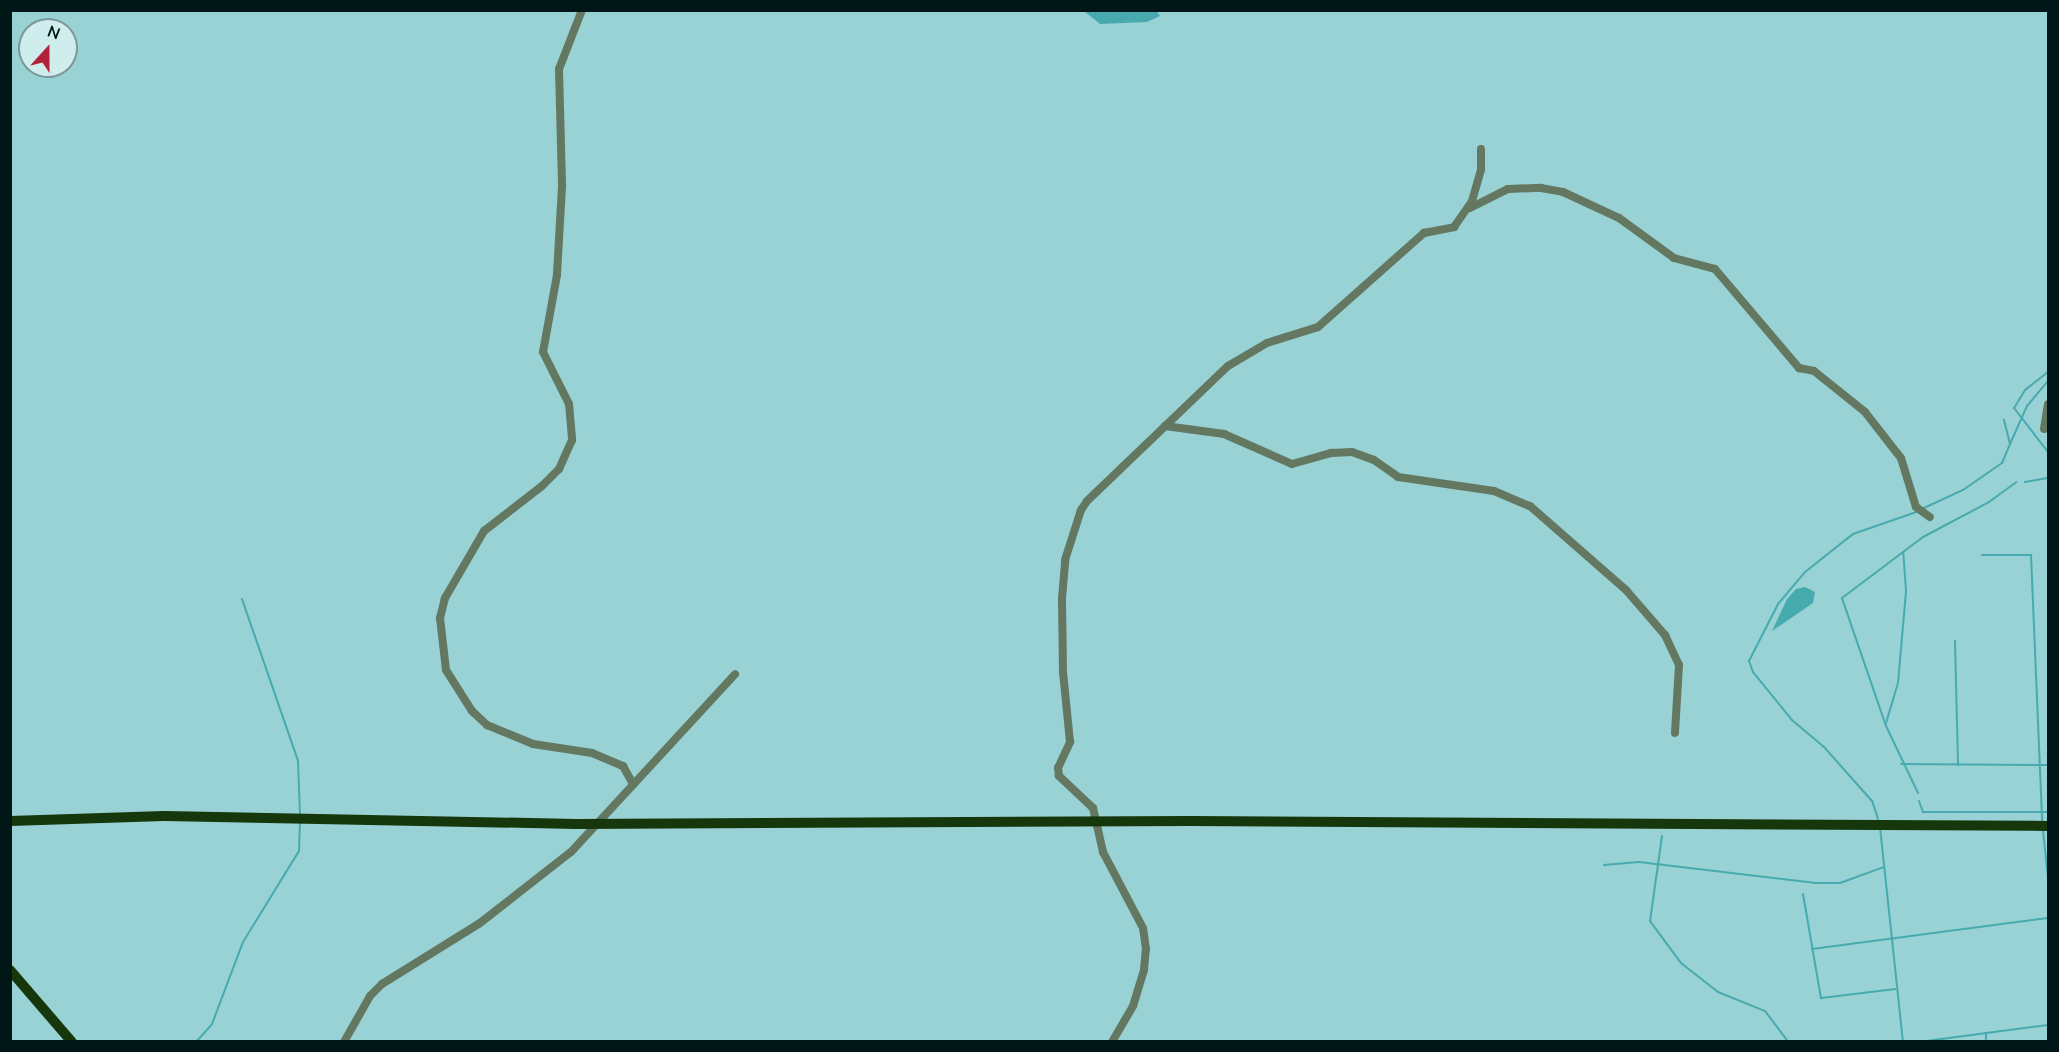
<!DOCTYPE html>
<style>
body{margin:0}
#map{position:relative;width:2059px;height:1052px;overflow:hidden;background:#98d2d4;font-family:"Nunito Sans",sans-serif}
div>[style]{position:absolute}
.water>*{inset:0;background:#47aaae}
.stream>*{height:2px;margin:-1px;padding:0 1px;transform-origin:1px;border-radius:1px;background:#47aaae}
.minor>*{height:8px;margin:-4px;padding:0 4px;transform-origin:4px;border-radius:4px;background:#647760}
.major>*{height:10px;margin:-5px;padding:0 5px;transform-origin:5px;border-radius:5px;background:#16360c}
span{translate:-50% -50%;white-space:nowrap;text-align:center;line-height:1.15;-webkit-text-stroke:6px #d0eded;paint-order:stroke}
.frame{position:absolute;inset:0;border:12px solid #011617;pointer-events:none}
.north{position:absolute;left:18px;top:18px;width:60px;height:60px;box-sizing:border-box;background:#d0eded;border:2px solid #7d9797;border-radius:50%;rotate:21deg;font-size:16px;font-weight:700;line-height:24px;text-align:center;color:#011617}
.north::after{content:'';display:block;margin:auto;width:21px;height:27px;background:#b32038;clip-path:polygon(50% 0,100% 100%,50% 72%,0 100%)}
</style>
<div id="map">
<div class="water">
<i style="clip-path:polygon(1084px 11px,1157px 11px,1160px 16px,1147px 22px,1100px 24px)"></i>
<i style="clip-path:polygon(1805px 587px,1815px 592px,1813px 603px,1772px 631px,1787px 599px,1796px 589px)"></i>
</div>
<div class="stream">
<i style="left:2048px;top:372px;width:29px;rotate:142deg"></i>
<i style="left:2025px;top:390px;width:21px;rotate:121deg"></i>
<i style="left:2014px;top:408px;width:56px;rotate:52.3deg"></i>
<i style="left:2010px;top:444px;width:42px;rotate:-65.9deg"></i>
<i style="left:2027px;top:406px;width:33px;rotate:-50deg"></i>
<i style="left:2025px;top:482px;width:23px;rotate:-10deg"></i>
<i style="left:1924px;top:508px;width:43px;rotate:-24.8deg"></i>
<i style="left:1963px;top:490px;width:47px;rotate:-34.7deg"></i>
<i style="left:2002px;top:463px;width:21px;rotate:-67deg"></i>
<i style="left:2010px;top:444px;width:25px;rotate:-104deg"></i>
<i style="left:1982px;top:555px;width:49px"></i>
<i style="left:2031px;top:555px;width:267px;rotate:87.6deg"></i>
<i style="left:242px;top:599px;width:171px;rotate:70.9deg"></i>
<i style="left:298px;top:761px;width:54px;rotate:87.9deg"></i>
<i style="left:1955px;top:641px;width:124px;rotate:88.6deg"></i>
<i style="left:1886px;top:723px;width:42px;rotate:-73.3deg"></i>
<i style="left:1898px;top:683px;width:92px;rotate:-85deg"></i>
<i style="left:1906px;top:591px;width:39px;rotate:-94deg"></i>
<i style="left:1901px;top:764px;width:147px;rotate:0.4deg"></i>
<i style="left:1918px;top:793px;width:74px;rotate:-115.5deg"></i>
<i style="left:1886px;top:726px;width:135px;rotate:-109deg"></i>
<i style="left:1842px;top:598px;width:101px;rotate:-37deg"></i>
<i style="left:1923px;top:537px;width:75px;rotate:-27.9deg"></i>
<i style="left:1989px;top:502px;width:34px;rotate:-36deg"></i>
<i style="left:1919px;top:801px;width:12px;rotate:70deg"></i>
<i style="left:1923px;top:812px;width:125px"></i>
<i style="left:1879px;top:822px;width:22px;rotate:-108deg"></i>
<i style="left:1872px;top:801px;width:72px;rotate:-131.6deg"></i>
<i style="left:1824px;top:747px;width:42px;rotate:-139.8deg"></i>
<i style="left:1792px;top:720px;width:62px;rotate:-129.1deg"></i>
<i style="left:1753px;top:672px;width:12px;rotate:-110deg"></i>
<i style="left:1749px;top:661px;width:64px;rotate:-63deg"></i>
<i style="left:1778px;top:604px;width:42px;rotate:-49.8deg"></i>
<i style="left:1805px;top:572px;width:61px;rotate:-38.4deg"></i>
<i style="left:1853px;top:534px;width:67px;rotate:-19.2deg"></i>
<i style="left:1880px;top:827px;width:216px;rotate:83.9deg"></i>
<i style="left:2043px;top:830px;width:48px;rotate:84.1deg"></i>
<i style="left:1662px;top:836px;width:86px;rotate:98deg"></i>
<i style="left:1650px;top:921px;width:52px;rotate:53.6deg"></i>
<i style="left:1681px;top:963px;width:47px;rotate:38.1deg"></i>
<i style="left:1718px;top:992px;width:51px;rotate:22deg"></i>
<i style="left:1765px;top:1011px;width:39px;rotate:53deg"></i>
<i style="left:1604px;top:865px;width:35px;rotate:-5deg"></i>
<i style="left:1639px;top:862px;width:176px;rotate:6.8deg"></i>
<i style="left:1814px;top:883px;width:26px"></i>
<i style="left:1840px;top:883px;width:47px;rotate:-20deg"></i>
<i style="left:1803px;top:894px;width:106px;rotate:80.2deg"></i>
<i style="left:1821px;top:998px;width:75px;rotate:-6.9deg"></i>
<i style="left:1812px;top:949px;width:238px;rotate:-7.5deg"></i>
<i style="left:196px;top:1042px;width:24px;rotate:-48deg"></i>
<i style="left:212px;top:1024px;width:88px;rotate:-69.3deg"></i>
<i style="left:243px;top:942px;width:107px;rotate:-58.4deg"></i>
<i style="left:299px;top:851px;width:28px;rotate:-88deg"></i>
<i style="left:1919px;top:1042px;width:68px;rotate:-7.7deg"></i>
<i style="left:1986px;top:1042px;width:9px;rotate:-90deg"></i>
<i style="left:1986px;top:1033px;width:63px;rotate:-7.4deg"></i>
</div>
<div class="minor">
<i style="left:582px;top:10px;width:63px;rotate:111.3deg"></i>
<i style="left:559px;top:69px;width:118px;rotate:88.5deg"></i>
<i style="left:562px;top:187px;width:88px;rotate:93.3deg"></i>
<i style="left:557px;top:275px;width:78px;rotate:100.3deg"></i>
<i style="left:543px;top:352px;width:58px;rotate:63.4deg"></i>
<i style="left:569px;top:404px;width:36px;rotate:85deg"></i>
<i style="left:572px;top:440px;width:32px;rotate:114deg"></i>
<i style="left:559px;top:469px;width:24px;rotate:135deg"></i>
<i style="left:542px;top:486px;width:73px;rotate:142.2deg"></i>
<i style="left:484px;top:531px;width:78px;rotate:120.2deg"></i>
<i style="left:445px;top:598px;width:21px;rotate:104deg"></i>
<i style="left:440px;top:618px;width:52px;rotate:83.4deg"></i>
<i style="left:446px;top:670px;width:49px;rotate:57.6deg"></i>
<i style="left:472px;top:711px;width:21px;rotate:43deg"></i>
<i style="left:487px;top:725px;width:50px;rotate:22.4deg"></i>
<i style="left:533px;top:744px;width:60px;rotate:8.7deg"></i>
<i style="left:592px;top:753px;width:34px;rotate:23deg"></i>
<i style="left:623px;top:766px;width:18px;rotate:61deg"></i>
<i style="left:1470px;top:208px;width:42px;rotate:-26.6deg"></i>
<i style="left:1508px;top:189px;width:33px;rotate:-2deg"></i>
<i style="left:1541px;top:188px;width:22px;rotate:10deg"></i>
<i style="left:1563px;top:192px;width:62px;rotate:24.9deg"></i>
<i style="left:1619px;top:218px;width:68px;rotate:36deg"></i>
<i style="left:1674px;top:258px;width:42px;rotate:15deg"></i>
<i style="left:1715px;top:269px;width:130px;rotate:49.7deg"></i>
<i style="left:1799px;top:368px;width:15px;rotate:11deg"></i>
<i style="left:1814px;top:371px;width:65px;rotate:38.8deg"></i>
<i style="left:1865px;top:412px;width:58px;rotate:52deg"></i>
<i style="left:1901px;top:458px;width:51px;rotate:73deg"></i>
<i style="left:1916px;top:507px;width:17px;rotate:36deg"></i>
<i style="left:1165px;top:426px;width:60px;rotate:7.7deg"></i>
<i style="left:1224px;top:434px;width:74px;rotate:23.8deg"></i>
<i style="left:1292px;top:464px;width:41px;rotate:-15.8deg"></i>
<i style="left:1331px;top:453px;width:21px;rotate:-3deg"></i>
<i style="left:1352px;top:452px;width:23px;rotate:20deg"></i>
<i style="left:1374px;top:460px;width:29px;rotate:35deg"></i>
<i style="left:1398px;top:477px;width:97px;rotate:8.3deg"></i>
<i style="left:1494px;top:491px;width:39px;rotate:23deg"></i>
<i style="left:1530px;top:506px;width:128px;rotate:41.2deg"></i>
<i style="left:1626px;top:590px;width:60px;rotate:49.1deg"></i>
<i style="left:1665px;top:635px;width:33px;rotate:65deg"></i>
<i style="left:1679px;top:665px;width:68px;rotate:93.4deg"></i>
<i style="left:2044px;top:429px;width:25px;rotate:-81deg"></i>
<i style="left:344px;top:1042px;width:53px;rotate:-60.5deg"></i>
<i style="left:370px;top:996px;width:17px;rotate:-45deg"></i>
<i style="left:382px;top:984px;width:115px;rotate:-31.9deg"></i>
<i style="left:480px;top:923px;width:115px;rotate:-38deg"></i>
<i style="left:571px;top:852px;width:242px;rotate:-47.3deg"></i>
<i style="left:1112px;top:1042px;width:42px;rotate:-59.7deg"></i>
<i style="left:1133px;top:1006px;width:38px;rotate:-73deg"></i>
<i style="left:1144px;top:970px;width:21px;rotate:-85deg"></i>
<i style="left:1146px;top:949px;width:21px;rotate:-98deg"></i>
<i style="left:1143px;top:928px;width:86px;rotate:-117.8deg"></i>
<i style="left:1103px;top:852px;width:45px;rotate:-102.8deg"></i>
<i style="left:1093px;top:808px;width:47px;rotate:-136.7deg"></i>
<i style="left:1059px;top:776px;width:8px;rotate:-97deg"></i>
<i style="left:1058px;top:768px;width:29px;rotate:-65deg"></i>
<i style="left:1070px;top:742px;width:70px;rotate:-95.7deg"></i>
<i style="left:1063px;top:672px;width:74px;rotate:-90.8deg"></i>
<i style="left:1062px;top:598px;width:38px;rotate:-85deg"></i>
<i style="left:1065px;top:560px;width:52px;rotate:-72.3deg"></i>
<i style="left:1081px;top:510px;width:11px;rotate:-56deg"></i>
<i style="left:1087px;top:501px;width:195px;rotate:-43.8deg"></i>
<i style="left:1228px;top:366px;width:45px;rotate:-30.5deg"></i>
<i style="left:1267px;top:343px;width:53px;rotate:-17.4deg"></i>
<i style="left:1318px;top:327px;width:142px;rotate:-41.6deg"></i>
<i style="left:1424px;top:233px;width:31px;rotate:-11deg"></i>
<i style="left:1454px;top:227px;width:32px;rotate:-55deg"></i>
<i style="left:1472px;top:201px;width:33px;rotate:-74deg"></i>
<i style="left:1481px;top:169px;width:20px;rotate:-90deg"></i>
</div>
<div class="major">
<i style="left:10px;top:821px;width:154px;rotate:-1.9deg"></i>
<i style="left:164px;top:816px;width:412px;rotate:1.1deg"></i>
<i style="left:576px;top:824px;width:614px;rotate:-0.28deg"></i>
<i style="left:1190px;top:821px;width:858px;rotate:0.33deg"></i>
<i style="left:10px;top:970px;width:95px;rotate:49.3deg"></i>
</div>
<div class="frame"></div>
<div class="north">N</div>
</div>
